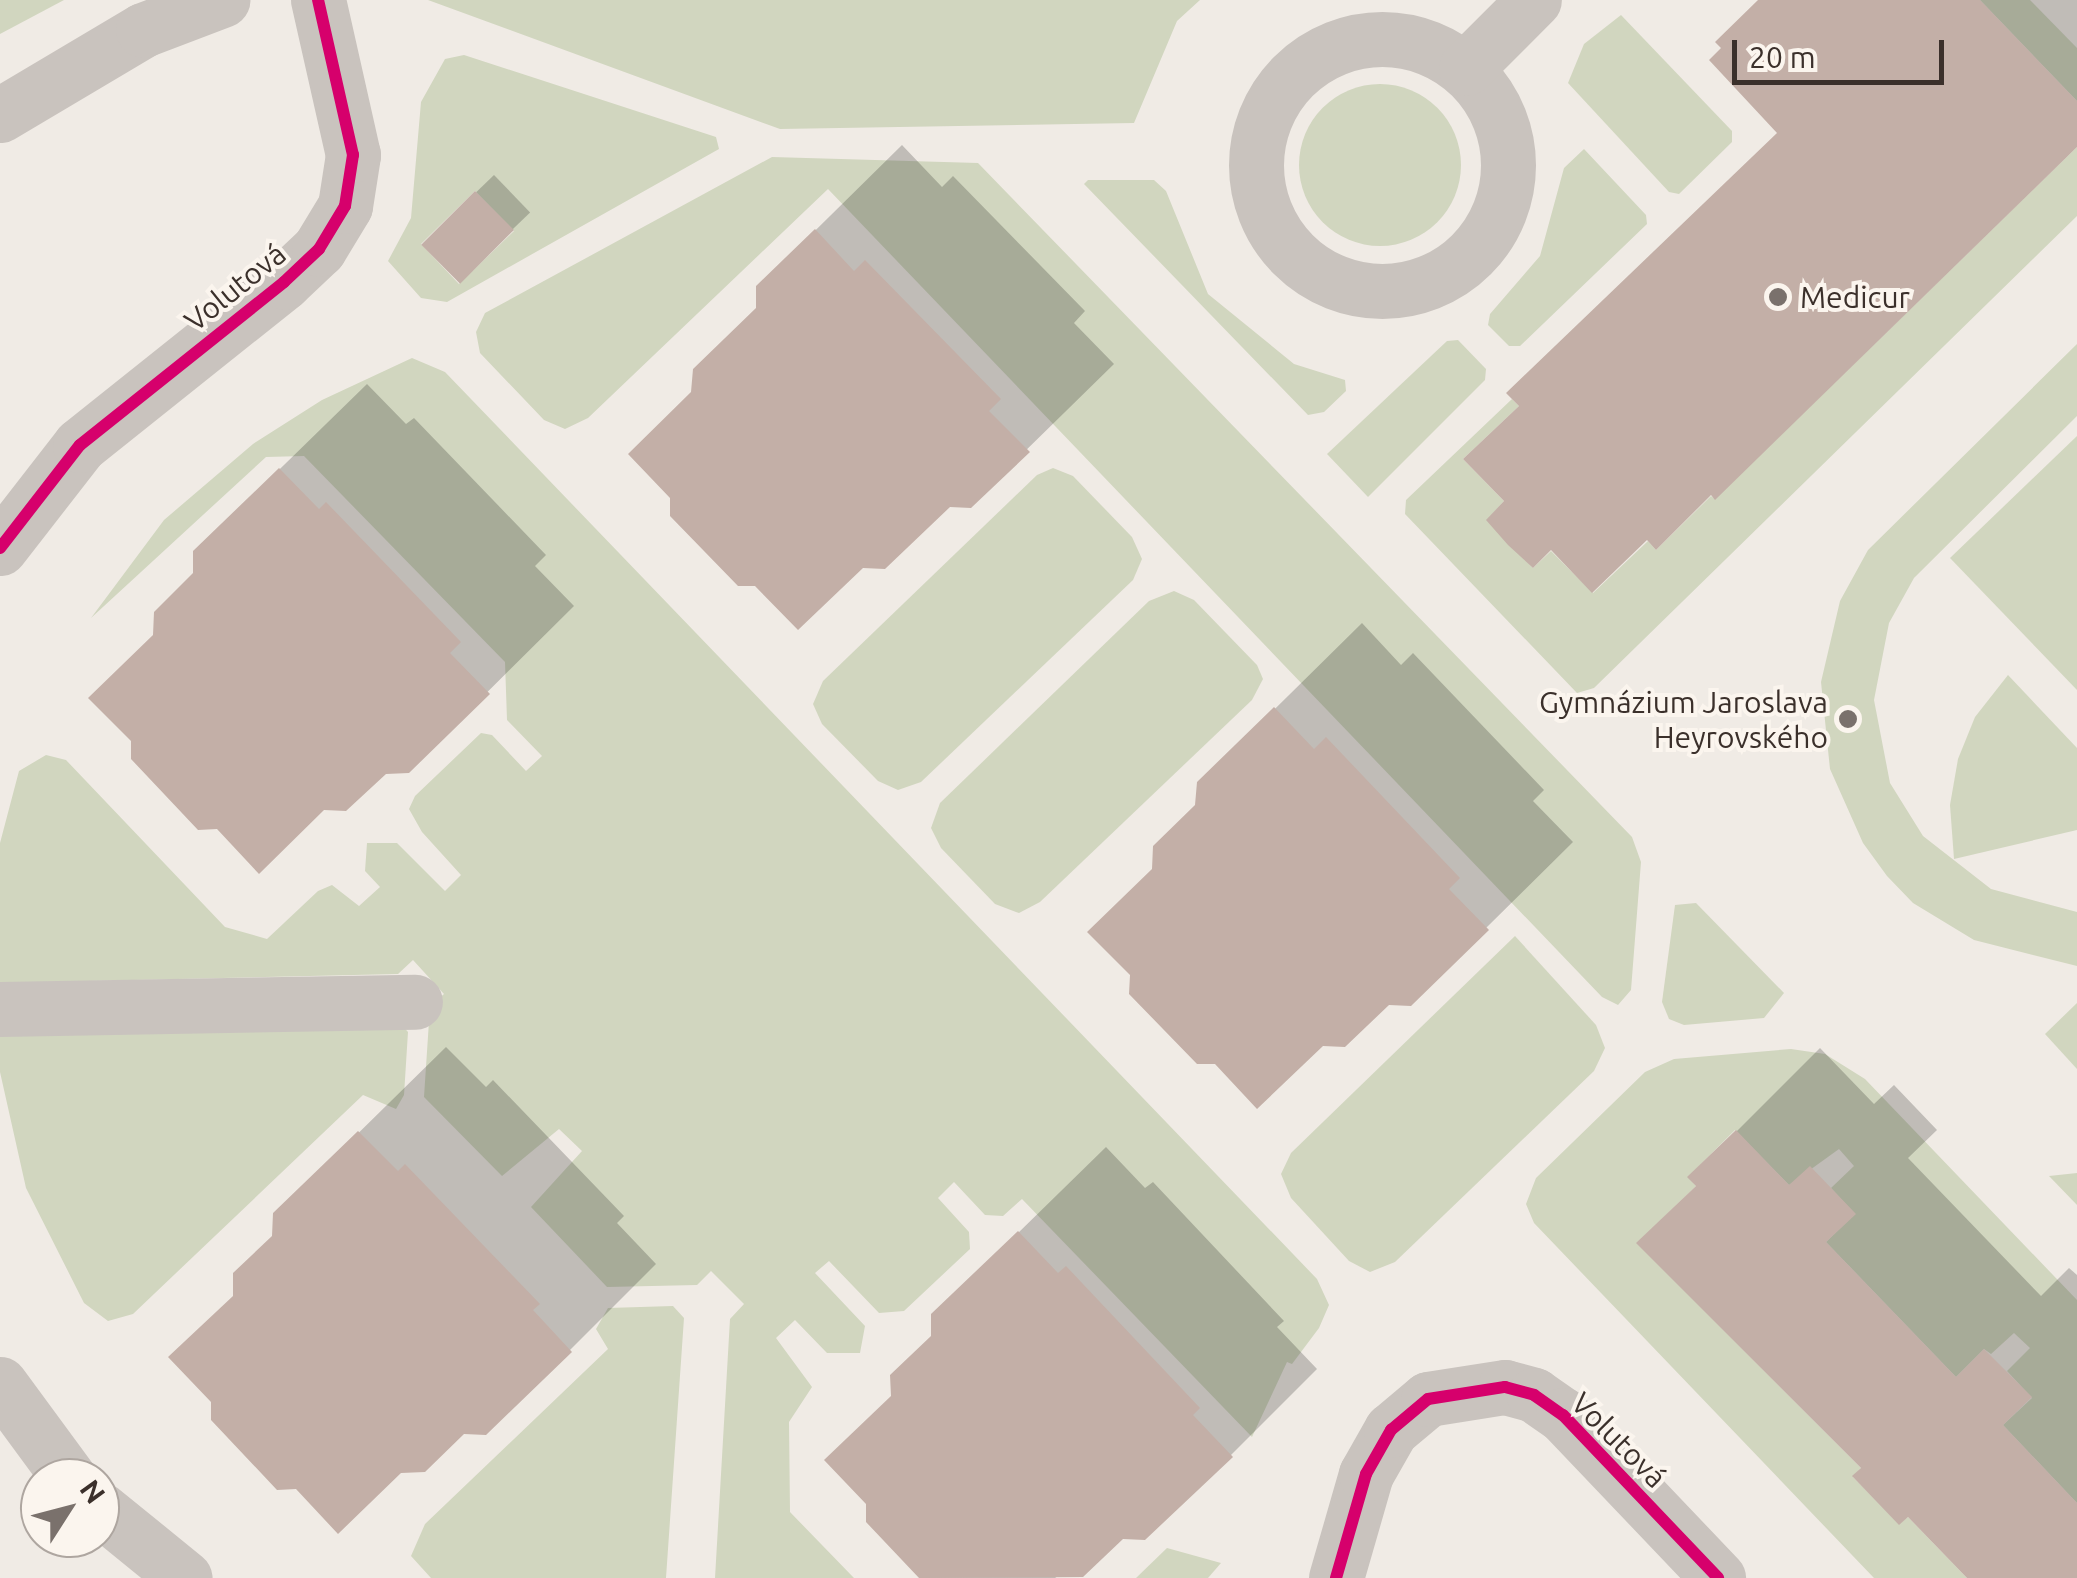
<!DOCTYPE html>
<meta charset="utf-8">
<style>
body{margin:0}
#map{position:relative;width:2077px;height:1578px;overflow:hidden;background:#f0ebe5;font-family:Ubuntu,sans-serif}
div>[style]{position:absolute}
.green>*{inset:0;background:#d1d6bf}
.round{border-radius:50%}
.shadow>*{inset:0;background:#0003;transform-origin:0 0}
.building>*{inset:0;background:#c3afa7;transform-origin:0 0}
.minor>*{height:55px;margin:-27.5px;padding:0 27.5px;transform-origin:27.5px;border-radius:27.5px;background:#c9c3be}
.minor>.ring{margin:-27.5px;padding:0;box-sizing:content-box;background:none;border:55px solid #c9c3be;border-radius:50%}
.cycleway>*{height:12px;margin:-6px;padding:0 6px;transform-origin:6px;border-radius:6px;background:#d6006c}
.dots>*{width:28px;height:28px;translate:-50% -50%;box-sizing:border-box;border:5px solid #fbf5ee;border-radius:50%}
span{translate:-50% -50%;white-space:nowrap;text-align:center;line-height:1.15;-webkit-text-stroke:8px #fbf5ee;paint-order:stroke}
.street-label{font-size:30px;color:#3b302b}
.poi-label{font-size:30px;color:#3b302b}
.left{translate:0 -50%;text-align:left}
.right{translate:-100% -50%;text-align:right}
.north{position:absolute;left:20px;top:1458px;width:100px;height:100px;box-sizing:border-box;background:#fbf5ee;border:2px solid #aea6a0;border-radius:50%;rotate:54deg;font-size:28px;font-weight:700;line-height:40px;text-align:center;color:#3b302b}
.north::after{content:'';display:block;margin:auto;width:35px;height:45px;background:#7a716c;clip-path:polygon(50% 0,100% 100%,50% 72%,0 100%)}
.scale{position:absolute;left:1732px;top:40px;width:212px;height:45px;box-sizing:border-box;border:5px solid #3b302b;border-top:0;padding-left:12px;font-size:30px;line-height:35px;white-space:nowrap;color:#3b302b;-webkit-text-stroke:8px #fbf5ee;paint-order:stroke}
</style>
<div id="map">
<div class="green">
<i style="clip-path:polygon(0 0,64px 0,0 34px)"></i>
<i style="clip-path:polygon(428px 0,1200px 0,1177px 21px,1134px 123px,780px 129px)"></i>
<i style="clip-path:polygon(1980px 0,2030px 0,2077px 48px,2077px 101px)"></i>
<i style="clip-path:polygon(1621px 15px,1732px 131px,1732px 142px,1679px 194px,1669px 192px,1568px 83px,1584px 44px)"></i>
<i style="clip-path:polygon(evenodd,464px 55px,716px 137px,719px 149px,447px 302px,421px 298px,388px 261px,411px 218px,421px 102px,445px 59px,464px 55px,475px 191px,514px 231px,459px 284px,421px 244px,475px 191px)"></i>
<i class="round" style="left:1299px;top:84px;width:162px;height:162px"></i>
<i style="clip-path:polygon(2077px 147px,2077px 216px,1594px 688px,1577px 693px,1405px 514px,1406px 500px,1512px 399px,1519px 406px,1463px 459px,1504px 501px,1487px 520px,1533px 568px,1551px 551px,1593px 593px,1648px 541px,1656px 550px,1711px 496px,1715px 499px)"></i>
<i style="clip-path:polygon(1584px 149px,1646px 215px,1647px 224px,1520px 346px,1509px 346px,1488px 325px,1490px 314px,1540px 256px,1564px 168px)"></i>
<i style="clip-path:polygon(772px 157px,978px 163px,1632px 837px,1641px 862px,1631px 990px,1618px 1005px,1602px 997px,828px 189px,588px 418px,565px 429px,544px 420px,480px 353px,476px 332px,485px 313px)"></i>
<i style="clip-path:polygon(1088px 180px,1154px 180px,1166px 191px,1208px 294px,1294px 364px,1345px 380px,1346px 391px,1324px 412px,1308px 415px,1084px 184px)"></i>
<i style="clip-path:polygon(1458px 340px,1486px 369px,1485px 380px,1368px 497px,1327px 454px,1447px 341px)"></i>
<i style="clip-path:polygon(2077px 344px,2077px 416px,1914px 578px,1889px 623px,1874px 700px,1890px 783px,1923px 836px,1991px 889px,2077px 912px,2077px 966px,1974px 940px,1913px 903px,1887px 876px,1863px 843px,1830px 769px,1821px 682px,1840px 601px,1868px 550px)"></i>
<i style="clip-path:polygon(412px 358px,445px 372px,1317px 1279px,1329px 1305px,1319px 1328px,1292px 1364px,1287px 1362px,1252px 1437px,1022px 1199px,1003px 1216px,985px 1215px,954px 1182px,938px 1198px,969px 1232px,970px 1249px,904px 1311px,879px 1313px,829px 1261px,815px 1273px,865px 1326px,860px 1353px,827px 1353px,795px 1320px,776px 1338px,812px 1387px,789px 1422px,790px 1512px,854px 1578px,715px 1578px,730px 1319px,744px 1304px,711px 1271px,697px 1285px,607px 1287px,531px 1207px,582px 1151px,559px 1129px,502px 1176px,424px 1097px,430px 1006px,444px 994px,413px 960px,398px 974px,0 983px,0 843px,19px 771px,46px 755px,66px 760px,225px 927px,267px 939px,318px 891px,332px 885px,359px 906px,380px 887px,365px 871px,367px 843px,397px 843px,445px 891px,461px 875px,422px 832px,409px 809px,415px 796px,481px 733px,492px 735px,526px 771px,542px 756px,507px 720px,505px 662px,304px 456px,266px 457px,91px 618px,164px 520px,253px 444px,322px 400px)"></i>
<i style="clip-path:polygon(2077px 436px,2077px 690px,1950px 558px)"></i>
<i style="clip-path:polygon(1053px 468px,1073px 476px,1132px 537px,1142px 559px,1133px 580px,921px 782px,898px 790px,878px 781px,822px 724px,813px 704px,823px 681px,1037px 475px)"></i>
<i style="clip-path:polygon(1174px 591px,1194px 600px,1257px 665px,1263px 679px,1252px 700px,1040px 902px,1019px 913px,995px 904px,941px 848px,931px 828px,940px 803px,1149px 601px)"></i>
<i style="clip-path:polygon(2008px 675px,2077px 748px,2077px 830px,1954px 859px,1950px 805px,1958px 759px,1975px 717px)"></i>
<i style="clip-path:polygon(1696px 903px,1784px 993px,1764px 1018px,1684px 1025px,1669px 1019px,1662px 1002px,1675px 905px)"></i>
<i style="clip-path:polygon(1515px 936px,1596px 1025px,1605px 1048px,1594px 1071px,1395px 1262px,1370px 1272px,1349px 1261px,1291px 1198px,1281px 1174px,1291px 1153px)"></i>
<i style="clip-path:polygon(2077px 1003px,2077px 1069px,2045px 1034px)"></i>
<i style="clip-path:polygon(397px 1020px,408px 1032px,404px 1095px,396px 1109px,363px 1095px,133px 1314px,108px 1321px,84px 1303px,26px 1188px,0 1072px,0 1031px)"></i>
<i style="clip-path:polygon(1791px 1049px,1825px 1054px,1865px 1079px,2077px 1300px,2077px 1503px,2003px 1425px,2032px 1398px,2007px 1371px,2030px 1348px,2014px 1333px,1991px 1354px,1984px 1349px,1956px 1377px,1826px 1242px,1855px 1214px,1831px 1188px,1854px 1166px,1839px 1149px,1789px 1185px,1735px 1130px,1688px 1177px,1696px 1186px,1637px 1243px,1861px 1468px,1853px 1477px,1899px 1524px,1908px 1517px,1967px 1578px,1874px 1578px,1534px 1223px,1526px 1204px,1536px 1178px,1645px 1072px,1674px 1059px)"></i>
<i style="clip-path:polygon(2077px 1173px,2077px 1205px,2049px 1176px)"></i>
<i style="clip-path:polygon(673px 1306px,684px 1318px,666px 1578px,431px 1578px,411px 1556px,425px 1524px,608px 1349px,596px 1329px,608px 1308px)"></i>
<i style="clip-path:polygon(1167px 1548px,1221px 1563px,1208px 1578px,1136px 1578px)"></i>
</div>
<div class="shadow">
<i style="clip-path:polygon(1761px 0,2077px 0,2077px 144px,1647px 537px,1551px 547px,1507px 501px,1521px 405px,1780px 131px)"></i>
<i style="clip-path:polygon(902px 145px,942px 187px,953px 176px,1085px 311px,1074px 323px,1114px 364px,970px 505px,949px 504px,694px 391px,759px 307px,758px 287px)"></i>
<i style="left:494px;top:175px;width:52px;height:98px;rotate:46deg"></i>
<i style="clip-path:polygon(367px 384px,406px 424px,414px 418px,546px 555px,535px 566px,574px 606px,408px 771px,134px 740px,155px 634px,196px 573px,195px 552px)"></i>
<i style="clip-path:polygon(1362px 623px,1401px 665px,1413px 653px,1544px 790px,1533px 801px,1573px 842px,1410px 1003px,1198px 805px,1199px 784px)"></i>
<i style="clip-path:polygon(446px 1047px,486px 1087px,493px 1080px,624px 1216px,617px 1223px,656px 1264px,570px 1350px,463px 1431px,297px 1487px,235px 1294px,274px 1236px,276px 1214px)"></i>
<i style="clip-path:polygon(1820px 1048px,1874px 1104px,1894px 1085px,1937px 1130px,1908px 1158px,2041px 1296px,2069px 1268px,2077px 1275px,2077px 1578px,1970px 1578px,1864px 1468px,1691px 1177px)"></i>
<i style="clip-path:polygon(1106px 1147px,1145px 1188px,1153px 1182px,1284px 1321px,1277px 1327px,1317px 1369px,1231px 1455px,1055px 1578px,922px 1578px,869px 1521px,893px 1394px,933px 1335px,934px 1315px)"></i>
</div>
<div class="building">
<i style="clip-path:polygon(1758px 0,1980px 0,2077px 101px,2077px 147px,1715px 500px,1711px 495px,1656px 550px,1647px 540px,1592px 593px,1551px 550px,1533px 568px,1508px 545px,1486px 520px,1504px 501px,1463px 459px,1519px 406px,1506px 393px,1777px 133px,1709px 60px,1721px 48px,1715px 42px)"></i>
<i style="left:475px;top:191px;width:55px;height:76px;rotate:45deg"></i>
<i style="clip-path:polygon(815px 229px,854px 271px,865px 260px,1001px 399px,989px 411px,1030px 452px,971px 508px,950px 507px,885px 569px,863px 568px,798px 630px,755px 586px,738px 586px,670px 516px,670px 498px,628px 454px,691px 392px,693px 369px,756px 308px,756px 286px)"></i>
<i style="clip-path:polygon(279px 468px,319px 509px,326px 502px,461px 642px,450px 653px,490px 694px,409px 773px,386px 774px,346px 811px,324px 810px,259px 874px,217px 829px,198px 830px,131px 759px,131px 741px,88px 698px,153px 635px,154px 612px,193px 573px,193px 551px)"></i>
<i style="clip-path:polygon(1274px 707px,1314px 749px,1326px 737px,1460px 878px,1449px 889px,1489px 930px,1411px 1006px,1389px 1005px,1345px 1047px,1323px 1046px,1257px 1109px,1215px 1064px,1197px 1064px,1129px 994px,1130px 975px,1087px 932px,1152px 869px,1153px 846px,1195px 805px,1197px 782px)"></i>
<i style="clip-path:polygon(1736px 1130px,1789px 1185px,1810px 1166px,1856px 1214px,1826px 1242px,1956px 1377px,1984px 1349px,2032px 1397px,2003px 1425px,2077px 1503px,2077px 1578px,1967px 1578px,1908px 1517px,1899px 1525px,1852px 1476px,1861px 1468px,1636px 1243px,1696px 1186px,1687px 1177px)"></i>
<i style="clip-path:polygon(358px 1131px,398px 1171px,405px 1164px,540px 1304px,533px 1310px,572px 1352px,486px 1435px,464px 1434px,425px 1472px,401px 1473px,338px 1534px,296px 1489px,277px 1490px,211px 1420px,211px 1402px,168px 1357px,233px 1296px,233px 1273px,272px 1236px,273px 1213px)"></i>
<i style="clip-path:polygon(1018px 1231px,1058px 1273px,1066px 1266px,1200px 1408px,1193px 1415px,1233px 1457px,1145px 1540px,1123px 1539px,1083px 1577px,919px 1578px,866px 1522px,866px 1504px,824px 1460px,891px 1396px,890px 1375px,931px 1336px,931px 1314px)"></i>
</div>
<div class="minor">
<i class="ring" style="left:1256px;top:39px;width:197px;height:197px"></i>
<i style="left:1466px;top:68px;width:96px;rotate:-45deg"></i>
<i style="left:0;top:115px;width:166px;rotate:-30.7deg"></i>
<i style="left:143px;top:30px;width:85px;rotate:-20.8deg"></i>
<i style="left:0;top:548px;width:130px;rotate:-52.2deg"></i>
<i style="left:80px;top:445px;width:261px;rotate:-38.6deg"></i>
<i style="left:284px;top:282px;width:48px;rotate:-43.3deg"></i>
<i style="left:319px;top:249px;width:50px;rotate:-58.8deg"></i>
<i style="left:345px;top:206px;width:52px;rotate:-81.1deg"></i>
<i style="left:353px;top:155px;width:159px;rotate:-102.7deg"></i>
<i style="left:0;top:1009px;width:415px;rotate:-1deg"></i>
<i style="left:0;top:1384px;width:117px;rotate:53.7deg"></i>
<i style="left:100px;top:1509px;width:109px;rotate:39.1deg"></i>
<i style="left:1336px;top:1578px;width:108px;rotate:-73.9deg"></i>
<i style="left:1366px;top:1474px;width:51px;rotate:-60.4deg"></i>
<i style="left:1391px;top:1430px;width:48px;rotate:-40deg"></i>
<i style="left:1428px;top:1399px;width:78px;rotate:-8.9deg"></i>
<i style="left:1505px;top:1387px;width:30px;rotate:15deg"></i>
<i style="left:1534px;top:1395px;width:35px;rotate:35deg"></i>
<i style="left:1563px;top:1415px;width:225px;rotate:46.4deg"></i>
</div>
<div class="cycleway">
<i style="left:0;top:548px;width:130px;rotate:-52.2deg"></i>
<i style="left:80px;top:445px;width:261px;rotate:-38.6deg"></i>
<i style="left:284px;top:282px;width:48px;rotate:-43.3deg"></i>
<i style="left:319px;top:249px;width:50px;rotate:-58.8deg"></i>
<i style="left:345px;top:206px;width:52px;rotate:-81.1deg"></i>
<i style="left:353px;top:155px;width:159px;rotate:-102.7deg"></i>
<i style="left:1336px;top:1578px;width:108px;rotate:-73.9deg"></i>
<i style="left:1366px;top:1474px;width:51px;rotate:-60.4deg"></i>
<i style="left:1391px;top:1430px;width:48px;rotate:-40deg"></i>
<i style="left:1428px;top:1399px;width:78px;rotate:-8.9deg"></i>
<i style="left:1505px;top:1387px;width:30px;rotate:15deg"></i>
<i style="left:1534px;top:1395px;width:35px;rotate:35deg"></i>
<i style="left:1563px;top:1415px;width:225px;rotate:46.4deg"></i>
</div>
<div class="dots">
<i style="left:1778px;top:297px;background:#7a716c"></i>
<i style="left:1848px;top:719px;background:#7a716c"></i>
</div>
<div class="street-label">
<span style="left:235px;top:287px;rotate:-39deg">Volutová</span>
<span style="left:1619px;top:1440px;rotate:45deg">Volutová</span>
</div>
<div class="poi-label">
<span class="left" style="left:1800px;top:297px">Medicur</span>
<span class="right" style="left:1828px;top:719px">Gymnázium Jaroslava<br>Heyrovského</span>
</div>
<div class="north">N</div>
<div class="scale">20 m</div>
</div>
